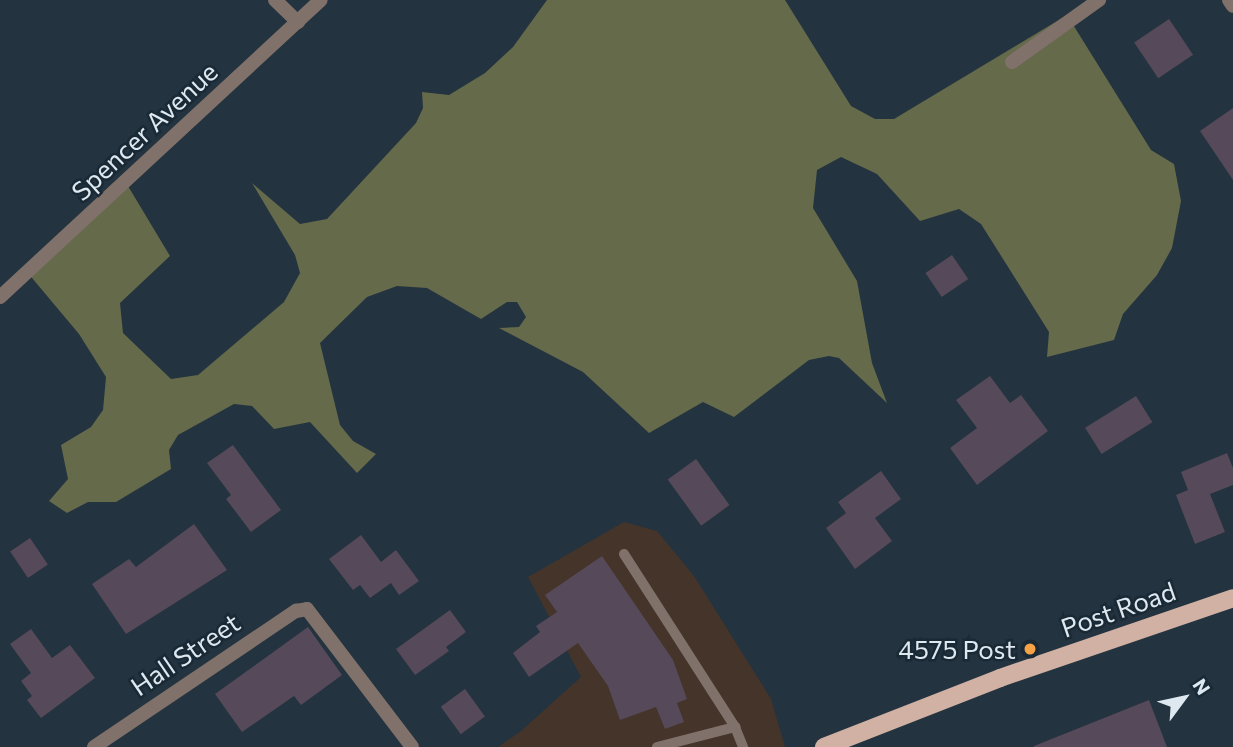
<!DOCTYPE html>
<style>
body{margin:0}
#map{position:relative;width:1233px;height:747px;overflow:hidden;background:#23333f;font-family:Commissioner,sans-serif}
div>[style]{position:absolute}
.commercial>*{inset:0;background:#45342a}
.forest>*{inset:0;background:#646a4a}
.building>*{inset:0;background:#564959;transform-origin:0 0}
.service>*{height:10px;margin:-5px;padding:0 5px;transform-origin:5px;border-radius:5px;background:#80716a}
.minor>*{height:14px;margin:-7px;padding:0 7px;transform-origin:7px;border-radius:7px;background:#80716a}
.primary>*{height:18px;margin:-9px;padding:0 9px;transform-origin:9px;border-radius:9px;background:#d0b1a3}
.dots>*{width:19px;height:19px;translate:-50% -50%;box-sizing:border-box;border:4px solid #192935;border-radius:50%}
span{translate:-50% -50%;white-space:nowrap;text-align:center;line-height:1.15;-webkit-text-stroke:5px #192935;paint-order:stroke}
.street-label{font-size:26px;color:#dee8f0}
.poi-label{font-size:26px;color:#dee8f0}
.right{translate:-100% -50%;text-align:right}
.north{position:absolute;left:1149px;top:663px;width:70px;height:70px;-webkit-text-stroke:5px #192935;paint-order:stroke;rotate:57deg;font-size:19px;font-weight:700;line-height:28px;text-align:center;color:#dee8f0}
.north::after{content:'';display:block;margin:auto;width:24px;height:32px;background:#dee8f0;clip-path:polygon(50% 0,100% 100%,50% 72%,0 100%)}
</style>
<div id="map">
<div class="commercial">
<i style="clip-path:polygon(624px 522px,657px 531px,694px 576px,771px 699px,785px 747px,498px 747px,521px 731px,581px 677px,528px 577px)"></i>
</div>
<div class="forest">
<i style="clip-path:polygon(547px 0,785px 0,851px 106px,875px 119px,894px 119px,1067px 15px,1151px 150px,1174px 164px,1181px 201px,1172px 248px,1157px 275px,1123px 314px,1114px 340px,1047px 357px,1049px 332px,981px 224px,959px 209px,920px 221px,877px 174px,841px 157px,817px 170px,813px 208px,857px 281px,872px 363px,887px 403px,839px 358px,829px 356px,809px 360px,734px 417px,703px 402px,649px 433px,583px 372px,499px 328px,519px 327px,526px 317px,517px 302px,507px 302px,481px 319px,427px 288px,397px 286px,367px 297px,320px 343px,340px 425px,353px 441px,376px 454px,357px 473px,310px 422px,274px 429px,252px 406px,234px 404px,178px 435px,169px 450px,171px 469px,116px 502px,88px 502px,67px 513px,49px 501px,68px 479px,61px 445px,91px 427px,103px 410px,106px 377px,79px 334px,27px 272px,128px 186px,170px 256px,120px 303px,123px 333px,171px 379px,198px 375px,284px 302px,300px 273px,295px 255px,252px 183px,300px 224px,327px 219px,416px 123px,423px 108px,422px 92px,449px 95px,485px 73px,513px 47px)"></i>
</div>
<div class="building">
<i style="left:1169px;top:19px;width:43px;height:42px;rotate:56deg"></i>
<i style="clip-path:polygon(1233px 108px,1233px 180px,1200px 131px)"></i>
<i style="left:952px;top:255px;width:29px;height:32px;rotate:56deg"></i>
<i style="clip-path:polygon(990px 376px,1010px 403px,1021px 395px,1048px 431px,977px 485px,950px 448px,977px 428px,956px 400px)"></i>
<i style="left:1136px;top:396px;width:31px;height:60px;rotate:58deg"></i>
<i style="clip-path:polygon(233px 445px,281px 510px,251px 532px,226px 499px,231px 495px,207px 463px)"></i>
<i style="clip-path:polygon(1227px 453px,1233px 468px,1233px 485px,1210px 494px,1225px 532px,1195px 544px,1176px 495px,1188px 490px,1181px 472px)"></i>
<i style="left:696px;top:459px;width:57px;height:35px;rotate:54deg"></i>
<i style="clip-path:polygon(881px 471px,901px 499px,875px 518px,892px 541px,855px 569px,826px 528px,846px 513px,838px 502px)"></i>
<i style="clip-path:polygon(194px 524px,227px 570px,126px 634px,92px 584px,129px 559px,136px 567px)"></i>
<i style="clip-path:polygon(361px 535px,381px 562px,396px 550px,419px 581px,399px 595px,391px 583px,370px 598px,360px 585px,353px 590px,329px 559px)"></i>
<i style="left:30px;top:538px;width:32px;height:24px;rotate:56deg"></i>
<i style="clip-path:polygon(602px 556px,673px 660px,687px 699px,677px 703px,684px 722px,665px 729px,656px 707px,620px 720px,608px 686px,578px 643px,529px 677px,513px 653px,540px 632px,536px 626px,557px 612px,545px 595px)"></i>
<i style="clip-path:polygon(450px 610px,466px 632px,446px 647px,449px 651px,415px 675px,396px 649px)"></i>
<i style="clip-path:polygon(308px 627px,342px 675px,301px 705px,294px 696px,242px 732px,215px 694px)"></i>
<i style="clip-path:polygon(31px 629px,52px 658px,70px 645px,95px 678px,41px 718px,27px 700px,32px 696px,21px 681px,31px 673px,10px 644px)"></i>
<i style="left:465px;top:689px;width:34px;height:30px;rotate:54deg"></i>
<i style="clip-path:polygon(1149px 700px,1167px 747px,1034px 747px,1034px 746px)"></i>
</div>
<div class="service">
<i style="left:624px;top:554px;width:206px;rotate:57.3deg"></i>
<i style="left:735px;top:727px;width:22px;rotate:68deg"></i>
<i style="left:657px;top:747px;width:81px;rotate:-14.4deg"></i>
</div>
<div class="minor">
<i style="left:275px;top:0;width:32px;rotate:44deg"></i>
<i style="left:1229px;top:0;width:7px;rotate:56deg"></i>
<i style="left:1012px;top:62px;width:107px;rotate:-35.5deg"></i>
<i style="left:0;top:297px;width:437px;rotate:-42.8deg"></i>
<i style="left:94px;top:747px;width:244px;rotate:-34deg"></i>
<i style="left:296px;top:611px;width:11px;rotate:-10deg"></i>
<i style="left:307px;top:609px;width:173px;rotate:52.7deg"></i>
</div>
<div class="primary">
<i style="left:824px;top:747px;width:189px;rotate:-21.4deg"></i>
<i style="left:1000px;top:678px;width:246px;rotate:-18.9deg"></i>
</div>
<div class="dots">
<i style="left:1030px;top:649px;background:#f6a247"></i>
</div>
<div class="street-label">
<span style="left:144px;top:131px;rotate:-43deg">Spencer Avenue</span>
<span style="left:1118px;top:609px;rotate:-19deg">Post Road</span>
<span style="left:185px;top:654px;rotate:-34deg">Hall Street</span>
</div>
<div class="poi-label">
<span class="right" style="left:1016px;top:649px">4575 Post</span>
</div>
<div class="north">N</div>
</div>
